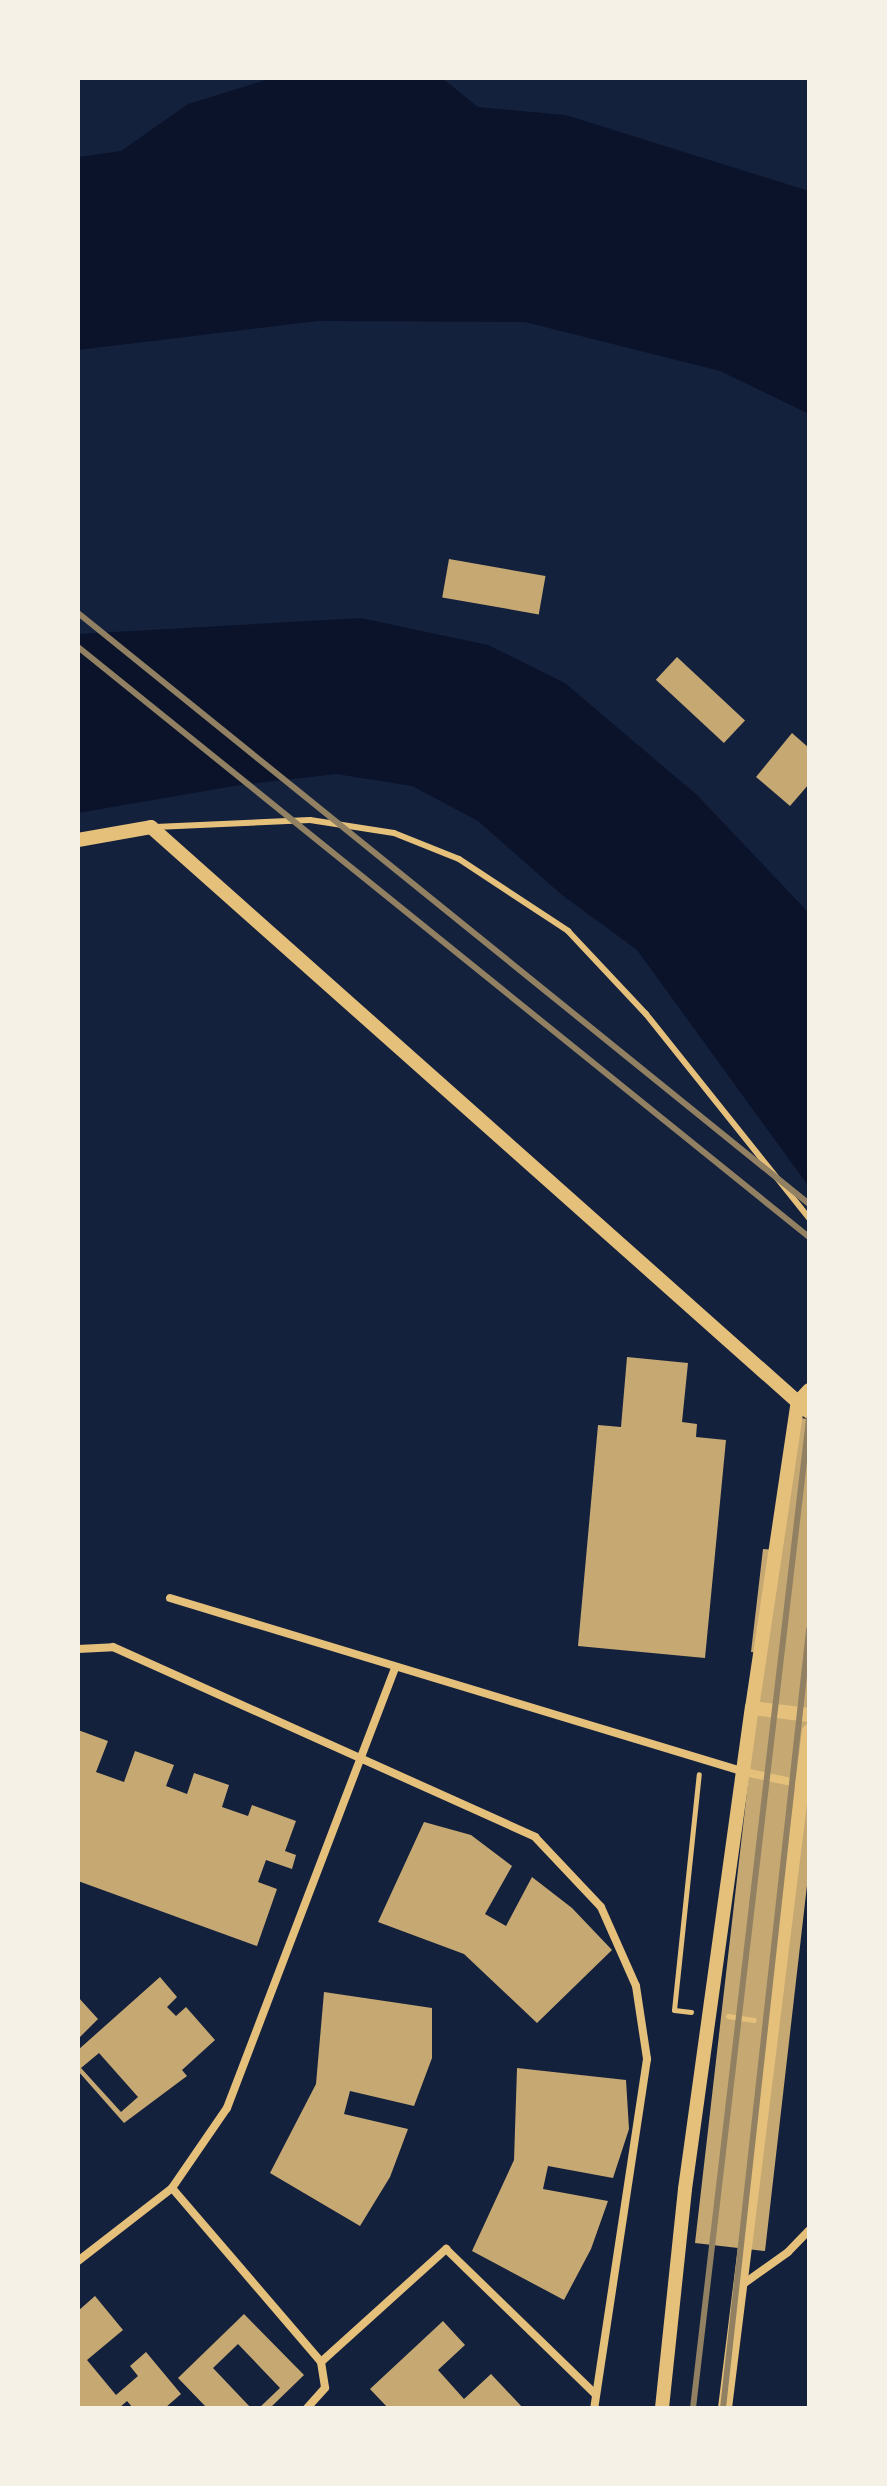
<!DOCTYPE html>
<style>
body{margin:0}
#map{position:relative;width:887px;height:2486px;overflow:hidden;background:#14213d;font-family:"IBM Plex Serif",serif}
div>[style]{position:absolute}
.water>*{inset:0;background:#0b132b}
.building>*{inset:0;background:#c6a872;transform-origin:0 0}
.path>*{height:5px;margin:-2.5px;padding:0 2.5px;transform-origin:2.5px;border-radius:2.5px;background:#e5c07b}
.service>*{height:6px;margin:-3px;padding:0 3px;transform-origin:3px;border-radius:3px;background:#e5c07b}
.minor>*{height:8px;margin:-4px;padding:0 4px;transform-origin:4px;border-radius:4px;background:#e5c07b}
.tertiary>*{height:14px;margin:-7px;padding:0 7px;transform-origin:7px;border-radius:7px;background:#e5c07b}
.rail>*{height:6px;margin:-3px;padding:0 3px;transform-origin:3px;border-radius:3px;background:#918062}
span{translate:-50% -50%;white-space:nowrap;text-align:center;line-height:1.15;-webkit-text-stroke:8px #f6f1e7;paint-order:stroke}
.frame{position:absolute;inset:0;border:80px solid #f6f1e7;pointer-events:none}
</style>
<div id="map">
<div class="water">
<i style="clip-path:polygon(272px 78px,442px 78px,478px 107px,566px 115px,809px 191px,809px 414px,720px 371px,525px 322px,318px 321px,78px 350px,78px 157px,121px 151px,188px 104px)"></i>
<i style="clip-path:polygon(361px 618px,488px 645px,565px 683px,697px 795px,809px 913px,809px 1187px,637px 950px,562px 895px,478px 821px,412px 786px,336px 774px,240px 785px,78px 813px,78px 634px)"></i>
</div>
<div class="building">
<i style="left:449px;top:559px;width:98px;height:39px;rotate:10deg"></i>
<i style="left:677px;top:657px;width:93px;height:31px;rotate:43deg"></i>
<i style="clip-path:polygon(792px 733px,809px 748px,809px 784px,790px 806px,756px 777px)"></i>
<i style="clip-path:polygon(627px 1357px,688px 1363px,682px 1422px,697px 1424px,696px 1437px,726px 1440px,705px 1658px,578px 1646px,598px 1425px,621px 1427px)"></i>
<i style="clip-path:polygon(791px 1417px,809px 1419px,809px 1868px,765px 2251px,695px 2243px,763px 1653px,751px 1652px,763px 1549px,776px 1550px)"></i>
<i style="clip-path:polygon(78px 1730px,108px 1741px,96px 1772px,124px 1782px,135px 1751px,174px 1765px,166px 1786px,187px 1794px,194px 1773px,229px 1785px,222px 1807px,248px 1816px,252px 1805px,296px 1821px,285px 1851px,296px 1855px,292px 1869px,266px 1860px,258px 1882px,277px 1889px,257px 1946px,78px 1881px)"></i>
<i style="clip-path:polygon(424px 1822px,471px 1835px,512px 1866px,485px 1914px,506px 1926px,532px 1877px,572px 1908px,612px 1950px,537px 2023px,464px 1954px,378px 1922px)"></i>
<i style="clip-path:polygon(evenodd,160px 1977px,177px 1997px,167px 2007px,176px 2016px,186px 2007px,215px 2040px,182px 2070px,187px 2076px,124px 2123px,78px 2071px,78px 2050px,160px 1977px,99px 2053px,138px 2097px,121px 2112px,81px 2068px,99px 2053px)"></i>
<i style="clip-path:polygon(324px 1992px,432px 2008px,432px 2058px,414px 2106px,350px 2091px,344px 2114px,408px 2129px,390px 2177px,360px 2226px,270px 2173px,316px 2084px)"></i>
<i style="clip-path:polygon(78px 1997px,98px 2019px,78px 2039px)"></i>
<i style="clip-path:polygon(517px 2068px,626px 2080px,629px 2129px,613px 2178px,548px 2166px,543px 2189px,608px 2201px,591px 2249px,564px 2300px,472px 2251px,514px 2160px)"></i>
<i style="clip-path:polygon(95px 2296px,123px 2330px,87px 2360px,116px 2395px,138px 2376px,130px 2366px,146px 2352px,181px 2394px,165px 2408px,133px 2408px,127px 2401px,119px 2408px,78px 2408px,78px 2311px)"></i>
<i style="clip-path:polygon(244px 2314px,304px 2375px,270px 2408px,259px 2408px,280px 2388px,238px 2344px,213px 2368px,251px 2408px,207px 2408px,178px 2378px)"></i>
<i style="clip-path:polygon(443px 2321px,465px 2345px,438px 2370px,464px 2399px,491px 2374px,523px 2408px,388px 2408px,370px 2389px)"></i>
</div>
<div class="path">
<i style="left:691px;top:2012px;width:17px;rotate:-173deg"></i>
<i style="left:674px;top:2010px;width:237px;rotate:-84deg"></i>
<i style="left:728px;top:2016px;width:26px;rotate:9deg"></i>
</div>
<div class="service">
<i style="left:155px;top:827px;width:155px;rotate:-2.6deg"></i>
<i style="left:310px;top:820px;width:85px;rotate:8.8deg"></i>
<i style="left:394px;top:833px;width:70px;rotate:21.8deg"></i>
<i style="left:459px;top:859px;width:131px;rotate:33.4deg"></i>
<i style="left:568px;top:931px;width:114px;rotate:46.8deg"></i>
<i style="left:646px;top:1014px;width:261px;rotate:51.4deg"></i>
</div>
<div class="minor">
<i style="left:170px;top:1598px;width:601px;rotate:16.84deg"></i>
<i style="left:745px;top:1772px;width:56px;rotate:12.3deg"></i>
<i style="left:78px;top:1649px;width:35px;rotate:-3deg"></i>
<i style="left:113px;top:1647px;width:463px;rotate:24.2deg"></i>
<i style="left:535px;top:1837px;width:96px;rotate:46.7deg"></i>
<i style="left:601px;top:1907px;width:86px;rotate:66.1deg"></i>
<i style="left:636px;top:1986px;width:74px;rotate:81.4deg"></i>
<i style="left:647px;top:2059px;width:353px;rotate:98.6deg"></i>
<i style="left:172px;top:2188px;width:229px;rotate:49.4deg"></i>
<i style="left:321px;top:2362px;width:26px;rotate:81deg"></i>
<i style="left:325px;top:2388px;width:27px;rotate:132deg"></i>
<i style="left:78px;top:2261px;width:119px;rotate:-37.8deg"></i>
<i style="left:172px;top:2188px;width:97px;rotate:-55.5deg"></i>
<i style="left:227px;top:2108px;width:472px;rotate:-69.1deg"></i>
<i style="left:739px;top:2287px;width:60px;rotate:-35.5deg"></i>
<i style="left:788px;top:2252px;width:30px;rotate:-46deg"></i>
<i style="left:321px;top:2362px;width:169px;rotate:-42.1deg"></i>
<i style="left:446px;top:2249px;width:209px;rotate:44.2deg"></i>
</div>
<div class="tertiary">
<i style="left:78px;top:840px;width:74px;rotate:-10.1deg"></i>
<i style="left:151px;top:827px;width:880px;rotate:41.64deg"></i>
<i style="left:752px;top:1708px;width:57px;rotate:7deg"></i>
<i style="left:662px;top:2408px;width:220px;rotate:-84deg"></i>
<i style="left:685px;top:2189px;width:486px;rotate:-82.1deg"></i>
<i style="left:752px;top:1708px;width:309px;rotate:-81.5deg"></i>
<i style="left:798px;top:1402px;width:16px;rotate:-47deg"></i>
<i style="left:725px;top:2408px;width:682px;rotate:-82.93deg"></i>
</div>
<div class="rail">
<i style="left:78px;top:613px;width:940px;rotate:38.95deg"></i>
<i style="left:78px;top:647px;width:939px;rotate:38.91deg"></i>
<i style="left:693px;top:2408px;width:996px;rotate:-83.31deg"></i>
<i style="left:723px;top:2408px;width:783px;rotate:-83.69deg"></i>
</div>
<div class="frame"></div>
</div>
